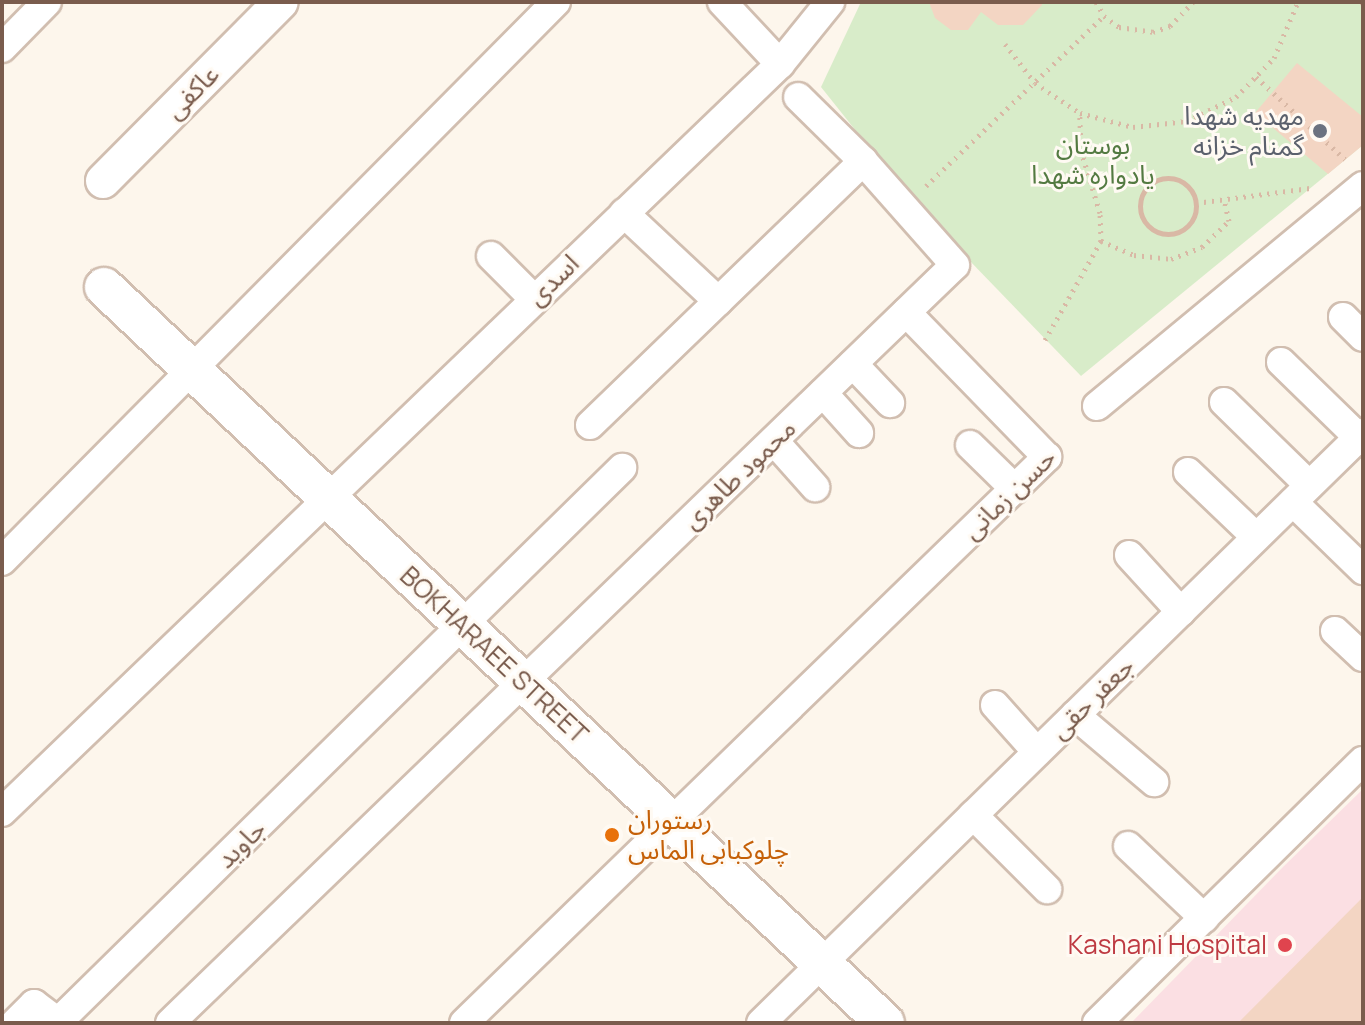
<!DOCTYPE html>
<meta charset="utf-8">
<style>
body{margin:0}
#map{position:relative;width:1365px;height:1025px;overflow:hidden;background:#fdf6ec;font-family:Manrope,"Noto Sans Arabic",sans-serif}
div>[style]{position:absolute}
.medical>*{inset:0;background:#fbdfe3}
.green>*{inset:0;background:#d8ecc9}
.building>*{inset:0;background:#f3d5c3}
.path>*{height:5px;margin-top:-2.5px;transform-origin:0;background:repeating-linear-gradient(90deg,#d9b8a5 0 2px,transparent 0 8px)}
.path>.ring{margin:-2.5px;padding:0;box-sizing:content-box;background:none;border:5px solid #d9b8a5;border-radius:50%}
.roads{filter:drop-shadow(2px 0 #d1beb0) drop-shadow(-2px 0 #d1beb0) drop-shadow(0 2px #d1beb0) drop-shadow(0 -2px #d1beb0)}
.minor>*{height:28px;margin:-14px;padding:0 14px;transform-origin:14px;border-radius:14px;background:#fff}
.tertiary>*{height:34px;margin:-17px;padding:0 17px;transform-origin:17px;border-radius:17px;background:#fff}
.secondary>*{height:38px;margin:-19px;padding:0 19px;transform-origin:19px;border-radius:19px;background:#fff}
.dots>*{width:22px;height:22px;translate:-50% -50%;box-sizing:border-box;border:4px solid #fffaf3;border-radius:50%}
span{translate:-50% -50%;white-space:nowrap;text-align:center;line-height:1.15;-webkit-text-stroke:6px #fffaf3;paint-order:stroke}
.street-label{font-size:26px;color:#7a5c4d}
.worship-label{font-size:26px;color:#5b616d}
.right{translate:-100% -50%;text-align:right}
.park-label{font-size:26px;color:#537a41}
.food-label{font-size:26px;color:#c56008}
.left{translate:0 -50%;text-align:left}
.health-label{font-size:26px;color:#be3a42}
.frame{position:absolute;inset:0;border:4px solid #7a5c4d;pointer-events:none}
</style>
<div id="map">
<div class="medical">
<i style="clip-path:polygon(1363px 789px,1363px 1023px,1131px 1023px,1282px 868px)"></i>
</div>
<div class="green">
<i style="clip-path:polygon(861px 2px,1363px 2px,1363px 145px,1081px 376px,911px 200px,821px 87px)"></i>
</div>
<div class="building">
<i style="clip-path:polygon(929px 2px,1042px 2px,1042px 5px,1023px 25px,998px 25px,981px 12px,968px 30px,951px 30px,935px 18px)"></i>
<i style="clip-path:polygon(1297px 63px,1363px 117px,1363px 145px,1328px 174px,1255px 113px)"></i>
<i style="clip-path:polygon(1363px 897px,1363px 1023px,1238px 1023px)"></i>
</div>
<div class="path">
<i style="left:1096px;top:2px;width:16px;rotate:60deg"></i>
<i style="left:1104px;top:16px;width:19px;rotate:36deg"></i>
<i style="left:1119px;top:27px;width:34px;rotate:8deg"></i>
<i style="left:1153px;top:32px;width:18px;rotate:-19deg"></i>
<i style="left:1170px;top:26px;width:33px;rotate:-46deg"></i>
<i style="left:1361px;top:2px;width:2px;rotate:27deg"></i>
<i style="left:1005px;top:44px;width:49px;rotate:52.4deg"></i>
<i style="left:1035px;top:83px;width:54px;rotate:33.7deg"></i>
<i style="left:1080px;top:113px;width:55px;rotate:14.8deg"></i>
<i style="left:1133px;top:127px;width:54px;rotate:-6.3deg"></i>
<i style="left:1187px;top:121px;width:55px;rotate:-26.1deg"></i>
<i style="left:1236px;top:97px;width:54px;rotate:-45.7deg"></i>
<i style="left:1274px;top:58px;width:61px;rotate:-66.8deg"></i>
<i style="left:1256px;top:77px;width:121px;rotate:42.7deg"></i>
<i class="ring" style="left:1140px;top:178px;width:51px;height:51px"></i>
<i style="left:926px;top:186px;width:246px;rotate:-43.7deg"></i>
<i style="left:1196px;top:203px;width:115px;rotate:-7.5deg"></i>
<i style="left:1101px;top:241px;width:36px;rotate:23deg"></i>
<i style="left:1134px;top:255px;width:37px;rotate:6deg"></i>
<i style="left:1171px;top:259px;width:33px;rotate:-21deg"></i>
<i style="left:1202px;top:247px;width:37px;rotate:-44deg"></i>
<i style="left:1229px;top:221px;width:23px;rotate:-103deg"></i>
<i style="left:1045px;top:340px;width:114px;rotate:-60.5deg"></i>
<i style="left:1101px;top:241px;width:28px;rotate:-92deg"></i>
<i style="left:1100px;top:213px;width:65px;rotate:-107deg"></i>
<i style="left:1081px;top:151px;width:38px;rotate:-92deg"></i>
</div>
<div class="roads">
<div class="minor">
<i style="left:722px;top:2px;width:85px;rotate:46.9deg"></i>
<i style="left:2px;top:48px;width:64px;rotate:-45.6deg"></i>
<i style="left:624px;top:213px;width:129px;rotate:43.1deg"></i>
<i style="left:491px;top:256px;width:61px;rotate:45deg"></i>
<i style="left:1343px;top:317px;width:28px;rotate:45deg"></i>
<i style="left:1281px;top:362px;width:107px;rotate:44.2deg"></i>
<i style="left:853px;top:364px;width:54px;rotate:46.5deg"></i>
<i style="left:823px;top:393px;width:54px;rotate:48deg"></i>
<i style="left:1224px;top:402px;width:119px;rotate:44.3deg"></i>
<i style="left:1097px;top:406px;width:345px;rotate:-39.6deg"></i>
<i style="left:590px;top:425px;width:380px;rotate:-44deg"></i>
<i style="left:774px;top:441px;width:62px;rotate:48.3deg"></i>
<i style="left:970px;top:445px;width:63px;rotate:44.4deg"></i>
<i style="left:1188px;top:472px;width:94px;rotate:43.7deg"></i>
<i style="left:1293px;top:502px;width:98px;rotate:44.2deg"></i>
<i style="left:1129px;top:555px;width:77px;rotate:47.6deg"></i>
<i style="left:2px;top:561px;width:787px;rotate:-45.26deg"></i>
<i style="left:1335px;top:631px;width:38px;rotate:43deg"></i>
<i style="left:995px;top:705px;width:63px;rotate:48.2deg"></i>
<i style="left:1075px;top:715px;width:104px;rotate:40.3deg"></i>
<i style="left:2px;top:812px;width:1079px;rotate:-43.87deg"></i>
<i style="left:780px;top:64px;width:80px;rotate:-51.1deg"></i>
<i style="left:973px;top:815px;width:105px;rotate:45deg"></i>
<i style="left:1128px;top:846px;width:105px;rotate:43.5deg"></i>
<i style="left:15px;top:1023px;width:27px;rotate:-45deg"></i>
<i style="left:34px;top:1004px;width:30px;rotate:37deg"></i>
<i style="left:58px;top:1022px;width:791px;rotate:-44.49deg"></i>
<i style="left:170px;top:1023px;width:1091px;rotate:-44deg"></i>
<i style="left:955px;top:265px;width:139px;rotate:-131.5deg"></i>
<i style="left:863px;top:161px;width:91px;rotate:-135.4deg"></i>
<i style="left:464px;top:1023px;width:813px;rotate:-44.15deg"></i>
<i style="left:1047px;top:457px;width:202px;rotate:-134.2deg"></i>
<i style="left:761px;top:1023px;width:843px;rotate:-44.42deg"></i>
<i style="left:1097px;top:1023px;width:373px;rotate:-44.6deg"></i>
</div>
<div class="tertiary">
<i style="left:103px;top:181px;width:252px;rotate:-45.2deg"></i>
</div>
<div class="secondary">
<i style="left:104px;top:287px;width:1073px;rotate:43.3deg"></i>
</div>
</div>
<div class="dots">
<i style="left:1320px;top:131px;background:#6b7280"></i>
<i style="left:612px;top:835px;background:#e8710a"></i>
<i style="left:1285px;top:945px;background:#e0444e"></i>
</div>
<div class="street-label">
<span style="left:192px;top:92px;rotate:-45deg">عاکفی</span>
<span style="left:553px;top:280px;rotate:-44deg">اسدی</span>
<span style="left:739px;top:474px;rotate:-44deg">محمود طاهری</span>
<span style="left:1009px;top:494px;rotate:-44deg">حسن زمانی</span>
<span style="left:494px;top:655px;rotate:43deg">BOKHARAEE STREET</span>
<span style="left:1092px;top:698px;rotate:-44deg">جعفر حقی</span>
<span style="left:241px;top:844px;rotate:-44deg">جاوید</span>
</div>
<div class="worship-label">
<span class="right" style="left:1304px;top:131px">مهدیه شهدا<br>گمنام خزانه</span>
</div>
<div class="park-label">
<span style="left:1093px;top:160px">بوستان<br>یادواره شهدا</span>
</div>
<div class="food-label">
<span class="left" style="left:628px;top:835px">رستوران<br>چلوکبابی الماس</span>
</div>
<div class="health-label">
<span class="right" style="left:1267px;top:945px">Kashani Hospital</span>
</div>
<div class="frame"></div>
</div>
